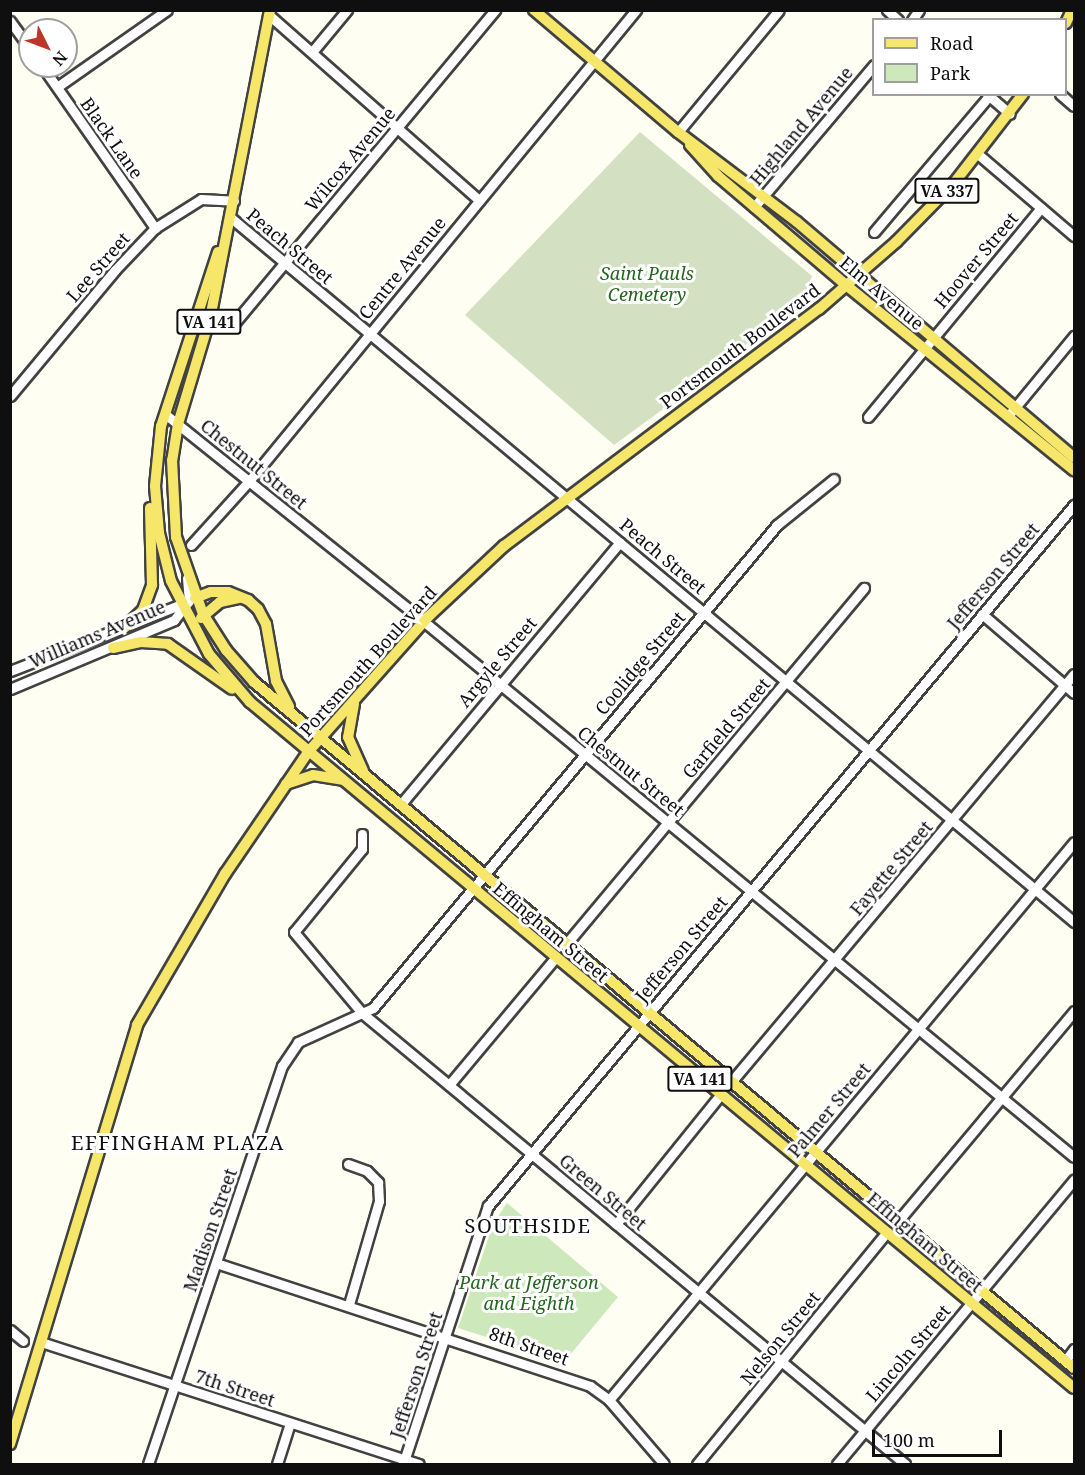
<!DOCTYPE html>
<style>
body{margin:0}
#map{position:relative;width:1085px;height:1475px;overflow:hidden;background:#fffef2;font-family:"Noto Serif",serif}
div>[style]{position:absolute}
.green>*{inset:0;background:#cde9bb}
.cemetery>*{inset:0;background:#d3e1c2}
.roads{filter:drop-shadow(2px 0 #424242) drop-shadow(-2px 0 #424242) drop-shadow(0 2px #424242) drop-shadow(0 -2px #424242)}
.minor>*{height:9px;margin:-4.5px;padding:0 4.5px;transform-origin:4.5px;border-radius:4.5px;background:#fff}
.major>*{height:10px;margin:-5px;padding:0 5px;transform-origin:5px;border-radius:5px;background:#f6e76b}
span{translate:-50% -50%;white-space:nowrap;text-align:center;line-height:1.15;-webkit-text-stroke:6px #fff;paint-order:stroke}
.shield-label span{padding:2px 4px;background:#fff;border:2px solid;border-radius:4px;-webkit-text-stroke-width:0}
.shield-label{font-size:16px;color:#0f0f0f;font-weight:700}
.street-label{font-size:18px;color:#0f0f0f}
.park-label{font-size:18px;color:#256720;font-style:italic}
.neighbourhood-label{font-size:20px;color:#0f0f0f;letter-spacing:1.5px}
.frame{position:absolute;inset:0;border:12px solid #0f0f0f;pointer-events:none}
.legend{position:absolute;left:872px;top:18px;width:195px;height:78px;box-sizing:border-box;background:#fff;border:2px solid #9f9f9f;margin:0;padding:8px 10px;list-style:none;font-size:18px;color:#0f0f0f}
.legend li{display:flex;align-items:center;gap:12px;height:30px}
.legend b{width:30px;border:2px solid #9f9f9f}
.north{position:absolute;left:18px;top:18px;width:60px;height:60px;box-sizing:border-box;background:#fff;border:2px solid #9f9f9f;border-radius:50%;rotate:132deg;font-size:16px;font-weight:700;line-height:24px;text-align:center;color:#0f0f0f}
.north::after{content:'';display:block;margin:auto;width:21px;height:27px;background:#be3629;clip-path:polygon(50% 0,100% 100%,50% 72%,0 100%)}
.scale{position:absolute;left:872px;top:1430px;width:130px;height:27px;box-sizing:border-box;border:3px solid #0f0f0f;border-top:0;padding-left:8px;font-size:18px;line-height:21px;white-space:nowrap;color:#0f0f0f;-webkit-text-stroke:4px #fff;paint-order:stroke}
</style>
<div id="map">
<div class="green">
<i style="clip-path:polygon(507px 1203px,618px 1297px,564px 1362px,458px 1328px,493px 1224px)"></i>
</div>
<div class="cemetery">
<i style="clip-path:polygon(640px 132px,812px 276px,799px 310px,614px 445px,465px 315px)"></i>
</div>
<div class="roads">
<div class="minor">
<i style="left:887px;top:10px;width:15px;rotate:42deg"></i>
<i style="left:269px;top:15px;width:280px;rotate:41.4deg"></i>
<i style="left:912px;top:20px;width:12px;rotate:-55deg"></i>
<i style="left:10px;top:21px;width:34px;rotate:54deg"></i>
<i style="left:312px;top:52px;width:55px;rotate:-50.2deg"></i>
<i style="left:42px;top:66px;width:198px;rotate:55.1deg"></i>
<i style="left:57px;top:87px;width:134px;rotate:-35deg"></i>
<i style="left:987px;top:94px;width:30px;rotate:41deg"></i>
<i style="left:1060px;top:94px;width:18px;rotate:41deg"></i>
<i style="left:678px;top:132px;width:158px;rotate:-50.4deg"></i>
<i style="left:979px;top:155px;width:125px;rotate:40.5deg"></i>
<i style="left:754px;top:207px;width:186px;rotate:-49.8deg"></i>
<i style="left:230px;top:217px;width:1100px;rotate:39.87deg"></i>
<i style="left:874px;top:232px;width:178px;rotate:-49.8deg"></i>
<i style="left:231px;top:327px;width:413px;rotate:-50.2deg"></i>
<i style="left:10px;top:396px;width:164px;rotate:-50.2deg"></i>
<i style="left:115px;top:270px;width:58px;rotate:-46.4deg"></i>
<i style="left:155px;top:228px;width:54px;rotate:-32.2deg"></i>
<i style="left:201px;top:199px;width:33px;rotate:3deg"></i>
<i style="left:165px;top:414px;width:322px;rotate:38.7deg"></i>
<i style="left:416px;top:615px;width:852px;rotate:39.48deg"></i>
<i style="left:1008px;top:416px;width:104px;rotate:-50.5deg"></i>
<i style="left:868px;top:417px;width:271px;rotate:-50.4deg"></i>
<i style="left:191px;top:545px;width:86px;rotate:-47.8deg"></i>
<i style="left:249px;top:481px;width:610px;rotate:-50.59deg"></i>
<i style="left:982px;top:614px;width:121px;rotate:40.7deg"></i>
<i style="left:10px;top:671px;width:190px;rotate:-21.3deg"></i>
<i style="left:10px;top:689px;width:178px;rotate:-22.8deg"></i>
<i style="left:174px;top:620px;width:24px;rotate:-52deg"></i>
<i style="left:189px;top:601px;width:23px;rotate:-95deg"></i>
<i style="left:401px;top:804px;width:341px;rotate:-50.1deg"></i>
<i style="left:362px;top:834px;width:15px;rotate:90deg"></i>
<i style="left:362px;top:849px;width:107px;rotate:129.3deg"></i>
<i style="left:294px;top:932px;width:106px;rotate:50deg"></i>
<i style="left:362px;top:1013px;width:706px;rotate:39.71deg"></i>
<i style="left:567px;top:943px;width:463px;rotate:-50.1deg"></i>
<i style="left:731px;top:1082px;width:533px;rotate:-49.95deg"></i>
<i style="left:449px;top:1085px;width:167px;rotate:-50.1deg"></i>
<i style="left:348px;top:1164px;width:20px;rotate:20deg"></i>
<i style="left:367px;top:1171px;width:16px;rotate:45deg"></i>
<i style="left:378px;top:1182px;width:19px;rotate:87deg"></i>
<i style="left:379px;top:1201px;width:107px;rotate:106.2deg"></i>
<i style="left:898px;top:1221px;width:274px;rotate:-50deg"></i>
<i style="left:616px;top:1224px;width:166px;rotate:-51.1deg"></i>
<i style="left:216px;top:1263px;width:394px;rotate:18.2deg"></i>
<i style="left:590px;top:1386px;width:24px;rotate:36deg"></i>
<i style="left:609px;top:1400px;width:84px;rotate:49.3deg"></i>
<i style="left:10px;top:1330px;width:17px;rotate:40deg"></i>
<i style="left:41px;top:1342px;width:397px;rotate:17.9deg"></i>
<i style="left:1065px;top:1361px;width:15px;rotate:-53deg"></i>
<i style="left:609px;top:1400px;width:726px;rotate:-50.19deg"></i>
<i style="left:148px;top:1464px;width:420px;rotate:-71.4deg"></i>
<i style="left:282px;top:1066px;width:29px;rotate:-56deg"></i>
<i style="left:298px;top:1042px;width:82px;rotate:-24.4deg"></i>
<i style="left:373px;top:1008px;width:630px;rotate:-50.09deg"></i>
<i style="left:777px;top:525px;width:73px;rotate:-38.9deg"></i>
<i style="left:277px;top:1464px;width:43px;rotate:-72.4deg"></i>
<i style="left:403px;top:1464px;width:272px;rotate:-71.8deg"></i>
<i style="left:488px;top:1206px;width:914px;rotate:-50.11deg"></i>
<i style="left:697px;top:1464px;width:300px;rotate:-50.7deg"></i>
<i style="left:837px;top:1464px;width:370px;rotate:-50.2deg"></i>
</div>
<div class="major">
<i style="left:270px;top:10px;width:310px;rotate:101deg"></i>
<i style="left:211px;top:314px;width:115px;rotate:106.7deg"></i>
<i style="left:178px;top:424px;width:36px;rotate:99deg"></i>
<i style="left:172px;top:460px;width:77px;rotate:87deg"></i>
<i style="left:176px;top:537px;width:82px;rotate:70.7deg"></i>
<i style="left:203px;top:614px;width:43px;rotate:57.4deg"></i>
<i style="left:226px;top:650px;width:43px;rotate:48.8deg"></i>
<i style="left:254px;top:682px;width:1069px;rotate:39.92deg"></i>
<i style="left:534px;top:10px;width:189px;rotate:40.3deg"></i>
<i style="left:678px;top:132px;width:149px;rotate:37.1deg"></i>
<i style="left:797px;top:222px;width:364px;rotate:40.4deg"></i>
<i style="left:1066px;top:23px;width:14px;rotate:-65deg"></i>
<i style="left:690px;top:145px;width:42px;rotate:47.9deg"></i>
<i style="left:718px;top:176px;width:168px;rotate:40.4deg"></i>
<i style="left:846px;top:285px;width:294px;rotate:39.1deg"></i>
<i style="left:218px;top:252px;width:183px;rotate:108.1deg"></i>
<i style="left:161px;top:426px;width:60px;rotate:95.7deg"></i>
<i style="left:155px;top:486px;width:47px;rotate:85.1deg"></i>
<i style="left:159px;top:533px;width:49px;rotate:76deg"></i>
<i style="left:171px;top:581px;width:82px;rotate:62.5deg"></i>
<i style="left:209px;top:654px;width:63px;rotate:49.5deg"></i>
<i style="left:250px;top:702px;width:1072px;rotate:39.78deg"></i>
<i style="left:195px;top:598px;width:17px;rotate:-21deg"></i>
<i style="left:211px;top:592px;width:17px"></i>
<i style="left:228px;top:592px;width:22px;rotate:22deg"></i>
<i style="left:248px;top:600px;width:13px;rotate:42deg"></i>
<i style="left:258px;top:609px;width:17px;rotate:62deg"></i>
<i style="left:266px;top:624px;width:58px;rotate:80deg"></i>
<i style="left:276px;top:681px;width:29px;rotate:63deg"></i>
<i style="left:201px;top:618px;width:25px;rotate:-40deg"></i>
<i style="left:220px;top:602px;width:19px;rotate:-12deg"></i>
<i style="left:124px;top:628px;width:26px;rotate:-43deg"></i>
<i style="left:143px;top:610px;width:27px;rotate:-70deg"></i>
<i style="left:152px;top:585px;width:77px;rotate:-91.5deg"></i>
<i style="left:113px;top:648px;width:29px;rotate:-12deg"></i>
<i style="left:141px;top:642px;width:27px;rotate:4deg"></i>
<i style="left:168px;top:644px;width:78px;rotate:35.1deg"></i>
<i style="left:354px;top:704px;width:34px;rotate:100deg"></i>
<i style="left:348px;top:737px;width:37px;rotate:66deg"></i>
<i style="left:286px;top:784px;width:28px;rotate:-18deg"></i>
<i style="left:313px;top:775px;width:30px;rotate:9deg"></i>
<i style="left:10px;top:1444px;width:438px;rotate:-73.1deg"></i>
<i style="left:137px;top:1025px;width:175px;rotate:-59.8deg"></i>
<i style="left:225px;top:874px;width:149px;rotate:-55.7deg"></i>
<i style="left:309px;top:751px;width:179px;rotate:-48.4deg"></i>
<i style="left:428px;top:617px;width:104px;rotate:-43.1deg"></i>
<i style="left:504px;top:546px;width:394px;rotate:-37deg"></i>
<i style="left:819px;top:309px;width:102px;rotate:-41deg"></i>
<i style="left:896px;top:242px;width:83px;rotate:-45.5deg"></i>
<i style="left:954px;top:183px;width:113px;rotate:-52.2deg"></i>
</div>
</div>
<div class="shield-label">
<span style="left:947px;top:191px">VA 337</span>
<span style="left:209px;top:322px">VA 141</span>
<span style="left:700px;top:1079px">VA 141</span>
</div>
<div class="street-label">
<span style="left:801px;top:126px;rotate:-50deg">Highland Avenue</span>
<span style="left:112px;top:138px;rotate:55deg">Black Lane</span>
<span style="left:350px;top:159px;rotate:-50deg">Wilcox Avenue</span>
<span style="left:290px;top:246px;rotate:40deg">Peach Street</span>
<span style="left:976px;top:260px;rotate:-50deg">Hoover Street</span>
<span style="left:98px;top:267px;rotate:-49deg">Lee Street</span>
<span style="left:402px;top:268px;rotate:-51deg">Centre Avenue</span>
<span style="left:882px;top:293px;rotate:40deg">Elm Avenue</span>
<span style="left:740px;top:346px;rotate:-37deg">Portsmouth Boulevard</span>
<span style="left:254px;top:464px;rotate:39deg">Chestnut Street</span>
<span style="left:663px;top:556px;rotate:40deg">Peach Street</span>
<span style="left:993px;top:576px;rotate:-50deg">Jefferson Street</span>
<span style="left:97px;top:634px;rotate:-23deg">Williams Avenue</span>
<span style="left:368px;top:661px;rotate:-48deg">Portsmouth Boulevard</span>
<span style="left:497px;top:662px;rotate:-50deg">Argyle Street</span>
<span style="left:640px;top:663px;rotate:-50deg">Coolidge Street</span>
<span style="left:726px;top:728px;rotate:-50deg">Garfield Street</span>
<span style="left:631px;top:771px;rotate:39deg">Chestnut Street</span>
<span style="left:891px;top:868px;rotate:-50deg">Fayette Street</span>
<span style="left:551px;top:932px;rotate:40deg">Effingham Street</span>
<span style="left:681px;top:949px;rotate:-50deg">Jefferson Street</span>
<span style="left:829px;top:1110px;rotate:-50deg">Palmer Street</span>
<span style="left:603px;top:1192px;rotate:40deg">Green Street</span>
<span style="left:210px;top:1230px;rotate:-71deg">Madison Street</span>
<span style="left:925px;top:1242px;rotate:40deg">Effingham Street</span>
<span style="left:780px;top:1338px;rotate:-51deg">Nelson Street</span>
<span style="left:529px;top:1346px;rotate:19deg">8th Street</span>
<span style="left:908px;top:1353px;rotate:-50deg">Lincoln Street</span>
<span style="left:416px;top:1375px;rotate:-72deg">Jefferson Street</span>
<span style="left:235px;top:1388px;rotate:18deg">7th Street</span>
</div>
<div class="park-label">
<span style="left:647px;top:284px">Saint Pauls<br>Cemetery</span>
<span style="left:529px;top:1293px">Park at Jefferson<br>and Eighth</span>
</div>
<div class="neighbourhood-label">
<span style="left:178px;top:1142px">EFFINGHAM PLAZA</span>
<span style="left:528px;top:1225px">SOUTHSIDE</span>
</div>
<div class="frame"></div>
<ul class="legend">
<li><b style="height:8px;background:#f6e76b"></b>Road</li>
<li><b style="height:16px;background:#cde9bb"></b>Park</li>
</ul>
<div class="north">N</div>
<div class="scale">100 m</div>
</div>
